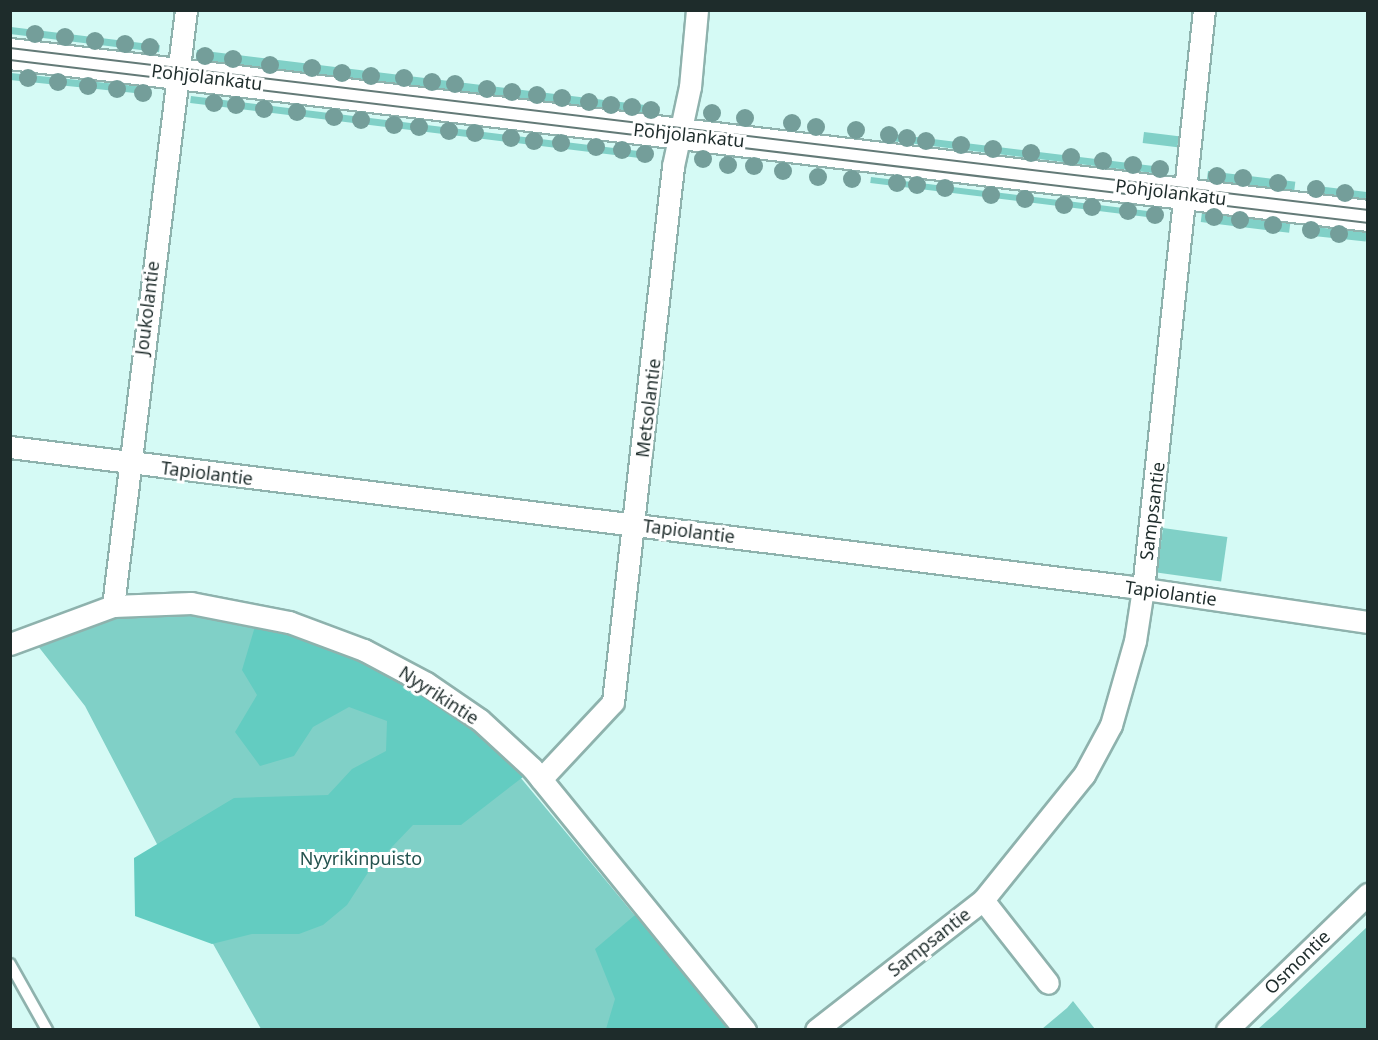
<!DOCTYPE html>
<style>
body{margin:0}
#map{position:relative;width:1378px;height:1040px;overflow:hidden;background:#d5faf5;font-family:"Noto Sans",sans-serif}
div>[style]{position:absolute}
.green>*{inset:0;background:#80d0c7;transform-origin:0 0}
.forest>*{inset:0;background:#63ccc1}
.roads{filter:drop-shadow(2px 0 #8eb2ad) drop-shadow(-2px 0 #8eb2ad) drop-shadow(0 2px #8eb2ad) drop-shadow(0 -2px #8eb2ad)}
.lane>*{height:10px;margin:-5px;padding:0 5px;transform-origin:5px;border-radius:5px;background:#fff}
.street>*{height:21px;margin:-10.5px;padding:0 10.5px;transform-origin:10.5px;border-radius:10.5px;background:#fff}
.secondary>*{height:30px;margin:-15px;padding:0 15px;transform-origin:15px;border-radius:15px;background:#fff}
.tram>*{height:1.5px;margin:-0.75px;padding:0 0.75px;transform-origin:0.75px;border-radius:0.75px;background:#637a77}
.trees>*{width:18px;height:18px;margin:-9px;border-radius:50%;background:#749e9a}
span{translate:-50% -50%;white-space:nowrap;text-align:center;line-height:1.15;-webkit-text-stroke:6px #fff;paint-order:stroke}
.street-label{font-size:18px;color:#1e2c2b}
.park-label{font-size:18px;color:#25534f}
.frame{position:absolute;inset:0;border:12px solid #1e2c2b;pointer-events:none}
</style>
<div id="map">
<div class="green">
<i style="left:11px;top:27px;width:150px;height:7px;rotate:7deg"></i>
<i style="left:197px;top:50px;width:466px;height:10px;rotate:7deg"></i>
<i style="left:11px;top:73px;width:137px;height:7px;rotate:6deg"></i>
<i style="left:191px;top:96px;width:465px;height:7px;rotate:7deg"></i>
<i style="left:1144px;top:132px;width:35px;height:11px;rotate:7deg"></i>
<i style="left:884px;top:133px;width:286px;height:7px;rotate:7deg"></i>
<i style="left:1208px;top:171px;width:88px;height:9px;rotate:7deg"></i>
<i style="left:871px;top:177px;width:293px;height:6px;rotate:7deg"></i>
<i style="left:1309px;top:185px;width:58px;height:9px;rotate:7deg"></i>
<i style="left:1202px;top:212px;width:89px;height:10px;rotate:7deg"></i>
<i style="left:1305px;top:226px;width:62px;height:9px;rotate:6deg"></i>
<i style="left:1163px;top:528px;width:65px;height:45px;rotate:8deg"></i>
<i style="clip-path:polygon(188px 614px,256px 623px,496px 748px,729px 1029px,261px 1029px,158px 846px,85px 706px,34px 641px,114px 615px)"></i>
<i style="clip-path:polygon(1367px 927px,1367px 1029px,1258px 1029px,1276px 1013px)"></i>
<i style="clip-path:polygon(1073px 1001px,1095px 1029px,1042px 1029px,1067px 1008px)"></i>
</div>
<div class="forest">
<i style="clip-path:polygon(256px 623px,286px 630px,360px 659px,421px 692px,474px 726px,523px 777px,461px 825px,413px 825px,369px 871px,347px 905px,323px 925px,299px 934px,252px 934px,212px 944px,135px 916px,134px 858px,234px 798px,328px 795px,352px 769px,386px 751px,387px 721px,349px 707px,313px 727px,294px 756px,260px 766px,235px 732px,257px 695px,242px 670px)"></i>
<i style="clip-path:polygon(635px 915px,673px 961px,729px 1029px,606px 1029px,615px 999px,595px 949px)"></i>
</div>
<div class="roads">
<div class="lane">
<i style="left:10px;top:964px;width:76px;rotate:60.7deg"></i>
</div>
<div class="street">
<i style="left:10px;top:447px;width:1123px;rotate:7.11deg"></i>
<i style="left:1124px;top:586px;width:247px;rotate:8.4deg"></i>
<i style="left:113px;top:606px;width:600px;rotate:-83.02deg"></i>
<i style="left:10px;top:644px;width:110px;rotate:-20.3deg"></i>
<i style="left:113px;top:606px;width:78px;rotate:-2.2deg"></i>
<i style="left:191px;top:603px;width:100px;rotate:11deg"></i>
<i style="left:289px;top:622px;width:80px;rotate:20.5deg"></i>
<i style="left:364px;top:650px;width:70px;rotate:28deg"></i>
<i style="left:426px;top:683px;width:65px;rotate:34.4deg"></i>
<i style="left:480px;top:720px;width:71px;rotate:42.7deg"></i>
<i style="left:532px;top:768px;width:338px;rotate:50.9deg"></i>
<i style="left:541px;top:779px;width:105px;rotate:-46.9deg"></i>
<i style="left:613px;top:702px;width:539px;rotate:-83.61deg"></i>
<i style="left:673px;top:166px;width:81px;rotate:-77.9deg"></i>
<i style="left:690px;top:87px;width:77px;rotate:-84.8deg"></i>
<i style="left:983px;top:900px;width:105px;rotate:51.9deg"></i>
<i style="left:816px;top:1030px;width:212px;rotate:-37.9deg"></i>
<i style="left:983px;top:900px;width:161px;rotate:-51.1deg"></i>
<i style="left:1084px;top:775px;width:57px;rotate:-61.6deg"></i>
<i style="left:1111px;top:725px;width:87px;rotate:-74.1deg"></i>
<i style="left:1135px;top:641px;width:53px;rotate:-81.3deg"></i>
<i style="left:1143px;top:589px;width:582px;rotate:-83.99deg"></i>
<i style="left:1227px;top:1030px;width:196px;rotate:-44deg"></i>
</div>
<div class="secondary">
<i style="left:10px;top:54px;width:1368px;rotate:6.8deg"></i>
</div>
</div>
<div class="tram">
<i style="left:10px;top:48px;width:1368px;rotate:6.8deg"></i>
<i style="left:10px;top:60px;width:1368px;rotate:6.84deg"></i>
</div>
<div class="trees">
<i style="left:35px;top:34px"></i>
<i style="left:65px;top:37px"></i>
<i style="left:95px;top:41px"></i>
<i style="left:125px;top:44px"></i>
<i style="left:150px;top:47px"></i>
<i style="left:205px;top:56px"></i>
<i style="left:233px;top:59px"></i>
<i style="left:270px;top:65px"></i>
<i style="left:312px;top:68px"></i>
<i style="left:342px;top:73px"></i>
<i style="left:371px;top:76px"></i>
<i style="left:28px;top:78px"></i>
<i style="left:404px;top:78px"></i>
<i style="left:58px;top:82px"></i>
<i style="left:432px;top:82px"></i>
<i style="left:455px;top:84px"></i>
<i style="left:88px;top:86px"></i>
<i style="left:117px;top:89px"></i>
<i style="left:487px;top:89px"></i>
<i style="left:512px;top:92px"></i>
<i style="left:143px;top:93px"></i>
<i style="left:537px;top:95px"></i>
<i style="left:562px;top:98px"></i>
<i style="left:589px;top:102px"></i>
<i style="left:214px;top:103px"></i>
<i style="left:236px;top:105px"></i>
<i style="left:611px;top:105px"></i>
<i style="left:632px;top:107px"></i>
<i style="left:264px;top:109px"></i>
<i style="left:651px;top:110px"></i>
<i style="left:297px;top:112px"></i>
<i style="left:712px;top:113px"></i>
<i style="left:334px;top:117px"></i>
<i style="left:745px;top:118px"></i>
<i style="left:361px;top:120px"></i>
<i style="left:792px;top:123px"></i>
<i style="left:394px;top:125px"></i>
<i style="left:419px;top:127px"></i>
<i style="left:816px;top:127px"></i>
<i style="left:856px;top:130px"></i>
<i style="left:449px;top:131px"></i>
<i style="left:475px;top:133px"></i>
<i style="left:889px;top:135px"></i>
<i style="left:511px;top:138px"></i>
<i style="left:907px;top:138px"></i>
<i style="left:534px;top:141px"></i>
<i style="left:926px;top:141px"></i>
<i style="left:561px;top:143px"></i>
<i style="left:961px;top:145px"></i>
<i style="left:596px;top:147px"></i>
<i style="left:993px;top:149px"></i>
<i style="left:622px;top:150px"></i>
<i style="left:1031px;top:153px"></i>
<i style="left:645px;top:154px"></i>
<i style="left:1071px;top:157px"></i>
<i style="left:703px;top:159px"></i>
<i style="left:1103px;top:161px"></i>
<i style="left:728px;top:165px"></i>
<i style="left:1133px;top:165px"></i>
<i style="left:754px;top:166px"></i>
<i style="left:1160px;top:169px"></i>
<i style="left:783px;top:171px"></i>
<i style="left:1217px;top:176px"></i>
<i style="left:818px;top:177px"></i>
<i style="left:1243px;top:178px"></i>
<i style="left:852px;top:179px"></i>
<i style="left:897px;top:183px"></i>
<i style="left:1278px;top:183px"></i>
<i style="left:917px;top:185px"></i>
<i style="left:945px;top:188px"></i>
<i style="left:1316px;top:189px"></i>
<i style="left:1345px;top:193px"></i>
<i style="left:991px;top:195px"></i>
<i style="left:1025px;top:199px"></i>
<i style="left:1064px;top:205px"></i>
<i style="left:1092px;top:207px"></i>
<i style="left:1128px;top:211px"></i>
<i style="left:1155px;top:215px"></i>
<i style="left:1214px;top:217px"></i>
<i style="left:1240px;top:220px"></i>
<i style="left:1273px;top:225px"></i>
<i style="left:1311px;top:230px"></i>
<i style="left:1339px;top:234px"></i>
</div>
<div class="street-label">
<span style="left:207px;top:77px;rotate:7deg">Pohjolankatu</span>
<span style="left:689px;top:135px;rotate:6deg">Pohjolankatu</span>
<span style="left:1171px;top:192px;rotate:7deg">Pohjolankatu</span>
<span style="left:147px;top:308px;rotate:-83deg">Joukolantie</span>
<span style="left:648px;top:408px;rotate:-83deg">Metsolantie</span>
<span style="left:207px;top:473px;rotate:7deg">Tapiolantie</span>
<span style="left:1152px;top:511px;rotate:-83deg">Sampsantie</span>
<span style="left:689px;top:531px;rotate:7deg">Tapiolantie</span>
<span style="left:1171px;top:593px;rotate:8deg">Tapiolantie</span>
<span style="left:439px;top:695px;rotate:33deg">Nyyrikintie</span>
<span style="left:929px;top:942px;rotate:-38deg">Sampsantie</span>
<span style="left:1297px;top:962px;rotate:-44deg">Osmontie</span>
</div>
<div class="park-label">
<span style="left:361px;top:858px">Nyyrikinpuisto</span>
</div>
<div class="frame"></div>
</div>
